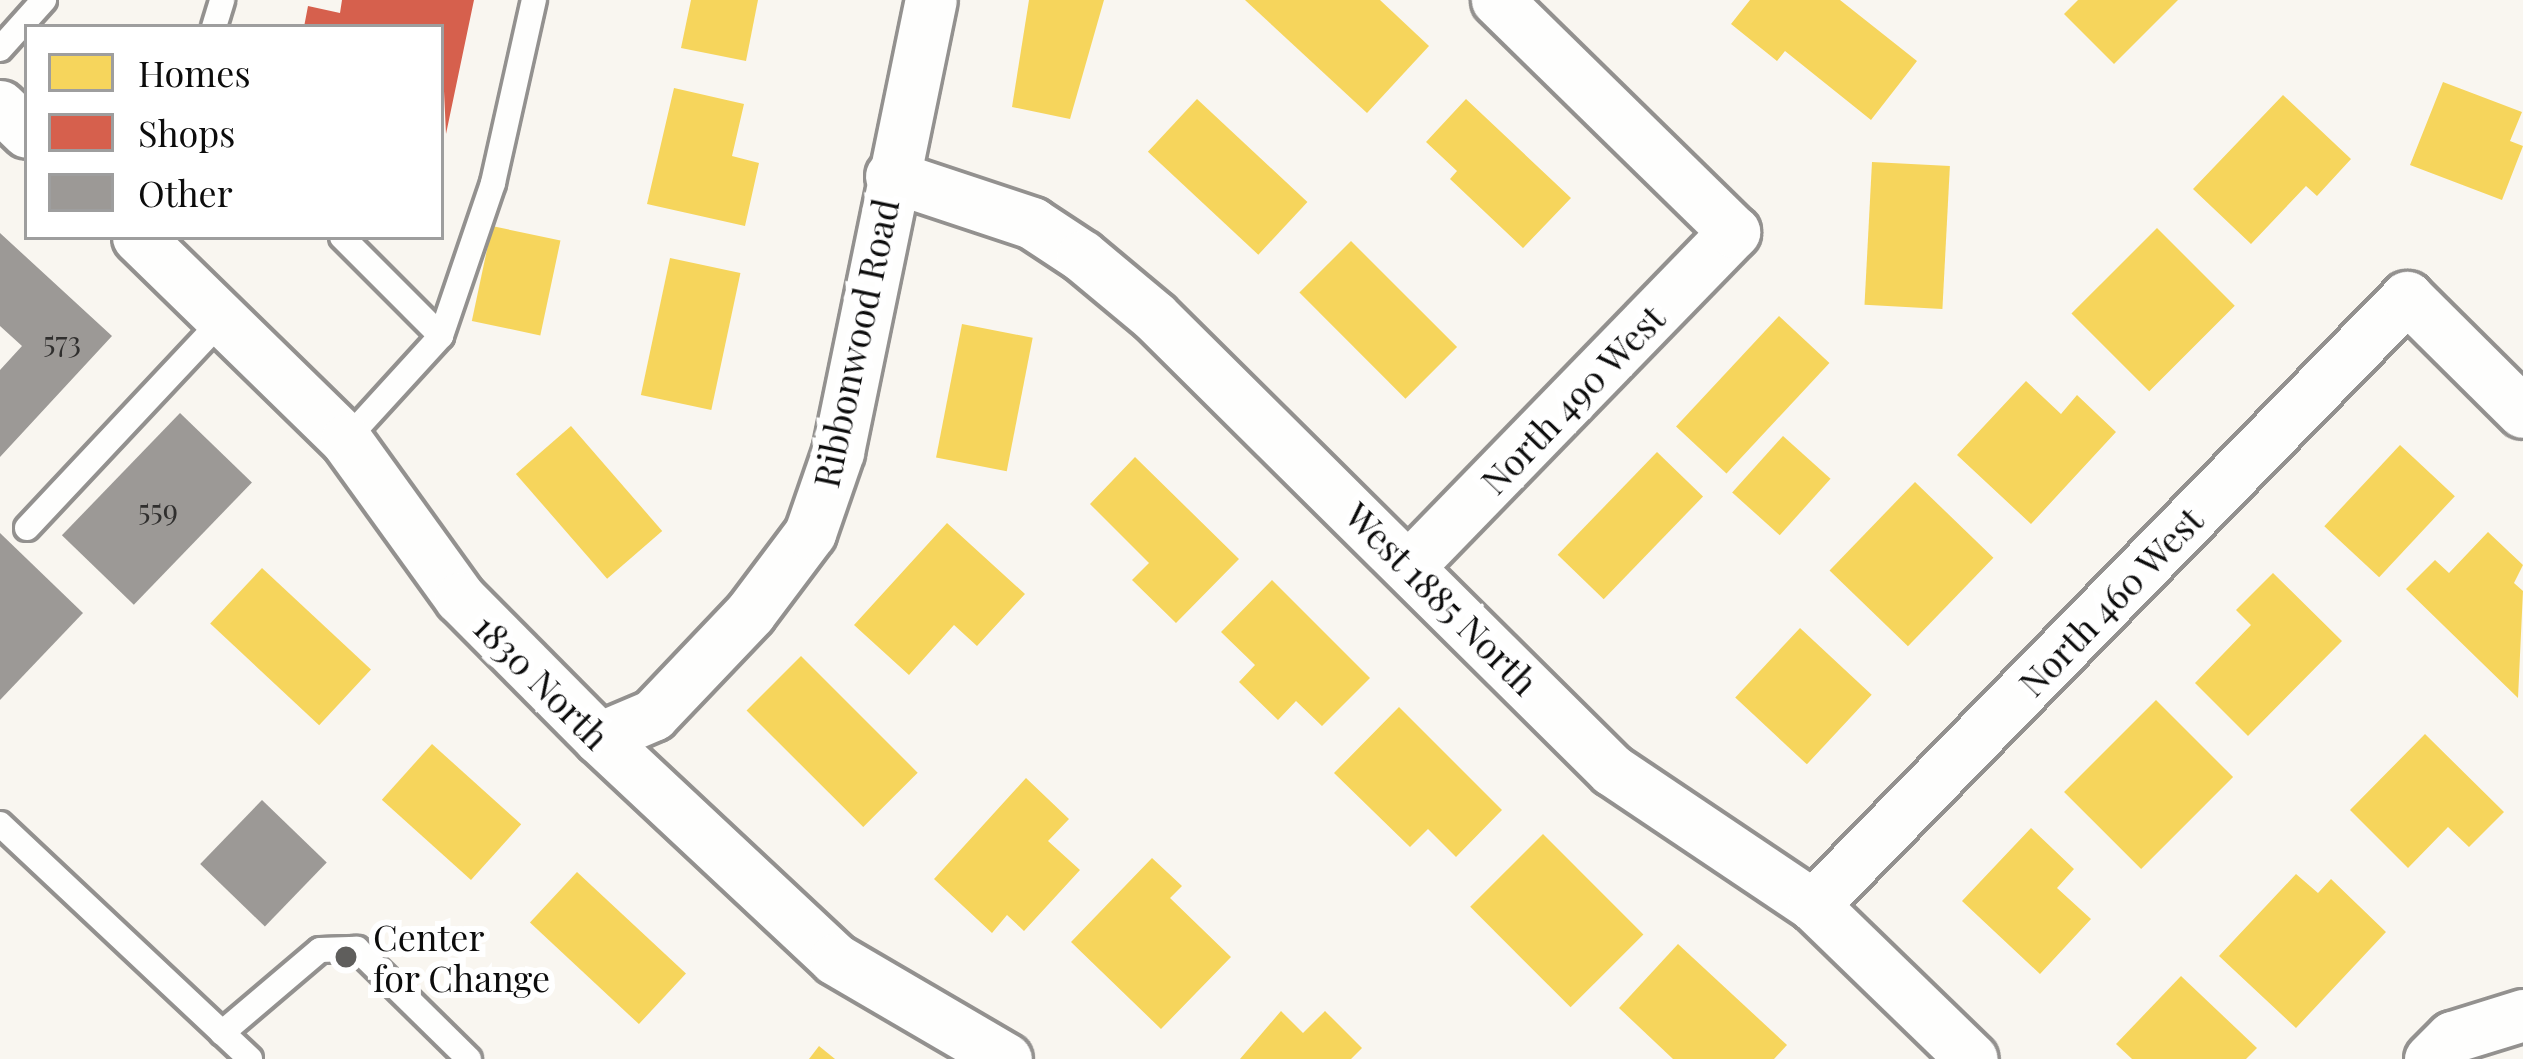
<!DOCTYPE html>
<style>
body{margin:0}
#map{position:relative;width:2523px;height:1059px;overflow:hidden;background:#f9f6f0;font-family:"Playfair Display",serif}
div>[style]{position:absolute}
.homes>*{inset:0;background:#f6d55c;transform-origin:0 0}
.shops>*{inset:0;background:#d6604d}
.building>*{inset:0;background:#9c9996;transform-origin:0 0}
.roads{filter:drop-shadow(3px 0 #93918f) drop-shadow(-3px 0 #93918f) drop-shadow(0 3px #93918f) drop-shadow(0 -3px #93918f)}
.service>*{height:24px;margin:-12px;padding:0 12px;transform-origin:12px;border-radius:12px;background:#fefefd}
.minor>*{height:51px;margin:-25.5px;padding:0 25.5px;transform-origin:25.5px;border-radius:25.5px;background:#fefefd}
.dots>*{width:33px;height:33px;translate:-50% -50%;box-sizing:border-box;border:6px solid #fff;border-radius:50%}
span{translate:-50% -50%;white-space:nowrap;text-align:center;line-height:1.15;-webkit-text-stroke:12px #fff;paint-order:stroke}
.number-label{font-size:30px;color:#302f2e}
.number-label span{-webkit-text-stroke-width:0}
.street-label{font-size:36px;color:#0c0c0c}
.poi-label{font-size:36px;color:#0c0c0c}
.left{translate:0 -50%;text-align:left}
.legend{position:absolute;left:24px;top:24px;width:420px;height:216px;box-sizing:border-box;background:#fff;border:3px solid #9e9e9e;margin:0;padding:15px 21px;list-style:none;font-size:36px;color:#0c0c0c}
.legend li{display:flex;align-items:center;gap:24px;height:60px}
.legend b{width:60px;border:3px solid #9e9e9e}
</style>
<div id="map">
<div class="homes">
<i style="clip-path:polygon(691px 0,758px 0,746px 61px,681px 48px)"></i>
<i style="clip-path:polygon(1029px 0,1104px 0,1070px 119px,1012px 107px)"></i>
<i style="clip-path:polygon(1245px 0,1380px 0,1429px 46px,1367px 113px)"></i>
<i style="clip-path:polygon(1750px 0,1840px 0,1917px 61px,1871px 120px,1785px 51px,1777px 61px,1731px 24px)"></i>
<i style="clip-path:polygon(2078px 0,2178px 0,2114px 64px,2064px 14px)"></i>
<i style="clip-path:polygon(2443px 82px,2522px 112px,2510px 141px,2523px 146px,2502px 200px,2410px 165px)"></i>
<i style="clip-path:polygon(674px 88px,744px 104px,732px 156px,759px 163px,745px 226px,647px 204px)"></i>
<i style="clip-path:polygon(2283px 95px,2351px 159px,2317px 196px,2306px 186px,2251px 244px,2193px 189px)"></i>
<i style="left:1197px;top:99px;width:151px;height:72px;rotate:43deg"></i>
<i style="clip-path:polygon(1466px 99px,1571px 198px,1523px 248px,1450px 179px,1457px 171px,1426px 142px)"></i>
<i style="left:1872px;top:162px;width:78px;height:143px;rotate:3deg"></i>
<i style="left:492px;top:226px;width:70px;height:97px;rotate:12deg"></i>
<i style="left:2157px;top:228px;width:110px;height:121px;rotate:45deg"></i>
<i style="left:1351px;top:241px;width:150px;height:73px;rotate:45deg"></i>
<i style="left:670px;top:258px;width:72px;height:140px;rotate:12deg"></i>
<i style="left:1779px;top:316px;width:69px;height:151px;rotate:43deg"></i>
<i style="left:962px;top:324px;width:72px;height:136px;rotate:11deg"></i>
<i style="clip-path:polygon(2026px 381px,2061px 414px,2077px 395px,2116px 432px,2031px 524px,1957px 455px)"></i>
<i style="left:571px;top:426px;width:139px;height:73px;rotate:49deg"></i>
<i style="left:1783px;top:436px;width:64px;height:76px;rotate:42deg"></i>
<i style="left:2400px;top:445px;width:75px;height:111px;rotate:43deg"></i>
<i style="left:1657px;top:452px;width:64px;height:143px;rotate:44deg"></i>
<i style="clip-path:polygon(1135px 457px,1239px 559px,1176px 623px,1132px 580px,1149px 563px,1090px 504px)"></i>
<i style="left:1915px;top:482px;width:109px;height:123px;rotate:44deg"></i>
<i style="clip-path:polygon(947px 523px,1025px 594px,977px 646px,954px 625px,909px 675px,854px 625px)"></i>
<i style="clip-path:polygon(2488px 532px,2523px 565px,2514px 583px,2523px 591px,2518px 698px,2406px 589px,2435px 560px,2449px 573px)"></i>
<i style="left:262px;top:568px;width:149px;height:76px;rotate:43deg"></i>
<i style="clip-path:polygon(2273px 573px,2342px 641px,2248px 736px,2195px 683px,2251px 625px,2236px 610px)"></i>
<i style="clip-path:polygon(1272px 580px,1370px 678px,1322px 726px,1296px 701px,1278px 720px,1239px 682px,1255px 665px,1221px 632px)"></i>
<i style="left:1800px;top:628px;width:98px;height:95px;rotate:43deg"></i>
<i style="left:801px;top:656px;width:165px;height:77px;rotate:45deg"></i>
<i style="left:2156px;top:700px;width:109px;height:130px;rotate:45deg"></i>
<i style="clip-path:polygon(1399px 707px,1502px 810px,1456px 857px,1428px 829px,1410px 847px,1334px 773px)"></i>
<i style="clip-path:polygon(2425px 734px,2504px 812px,2469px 847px,2448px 827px,2408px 868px,2350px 810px)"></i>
<i style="left:432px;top:744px;width:120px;height:75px;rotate:42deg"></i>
<i style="clip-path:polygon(1026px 778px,1069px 819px,1048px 841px,1080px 870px,1024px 931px,1007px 915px,992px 933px,934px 879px)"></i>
<i style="clip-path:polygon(2031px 828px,2074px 869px,2057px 888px,2091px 919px,2040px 974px,1962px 901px)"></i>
<i style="left:1543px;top:834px;width:142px;height:103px;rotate:45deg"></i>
<i style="clip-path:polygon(1152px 858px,1182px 886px,1170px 898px,1231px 957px,1161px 1029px,1071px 942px)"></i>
<i style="left:577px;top:872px;width:149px;height:69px;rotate:43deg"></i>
<i style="clip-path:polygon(2296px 874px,2318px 893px,2331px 879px,2386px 932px,2296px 1028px,2219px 956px)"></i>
<i style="clip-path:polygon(1678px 944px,1787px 1045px,1774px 1059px,1673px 1059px,1619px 1008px)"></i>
<i style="clip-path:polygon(2181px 976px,2257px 1048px,2246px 1059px,2132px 1059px,2116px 1044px)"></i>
<i style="clip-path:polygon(1281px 1011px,1303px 1033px,1325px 1011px,1362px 1048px,1351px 1059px,1240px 1059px)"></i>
<i style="clip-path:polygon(819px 1046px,835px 1059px,809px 1059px)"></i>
</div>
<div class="shops">
<i style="clip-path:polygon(342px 0,474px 0,446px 134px,441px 27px,304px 27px,308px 6px,340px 13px)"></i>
</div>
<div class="building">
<i style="clip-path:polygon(0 233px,112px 336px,0 457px,0 370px,22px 346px,0 326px)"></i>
<i style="left:180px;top:413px;width:100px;height:170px;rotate:44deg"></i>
<i style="clip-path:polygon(0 533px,83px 613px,0 700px)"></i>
<i style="left:262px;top:800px;width:90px;height:89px;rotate:44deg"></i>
</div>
<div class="roads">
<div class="service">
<i style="left:214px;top:27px;width:28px;rotate:-73deg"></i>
<i style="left:0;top:49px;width:66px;rotate:-48.1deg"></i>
<i style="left:342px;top:237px;width:140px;rotate:45deg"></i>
<i style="left:346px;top:440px;width:141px;rotate:-47.6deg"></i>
<i style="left:441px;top:336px;width:162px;rotate:-71.2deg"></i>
<i style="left:493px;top:183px;width:188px;rotate:-77.4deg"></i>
<i style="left:27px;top:528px;width:288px;rotate:-46.8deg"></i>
<i style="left:0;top:824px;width:343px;rotate:43.2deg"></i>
<i style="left:222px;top:1033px;width:128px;rotate:-40.3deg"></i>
<i style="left:320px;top:950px;width:37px;rotate:-2deg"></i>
<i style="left:357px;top:949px;width:157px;rotate:44.5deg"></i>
</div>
<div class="minor">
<i style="left:0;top:106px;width:37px;rotate:44deg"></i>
<i style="left:891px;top:176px;width:149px;rotate:18.4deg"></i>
<i style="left:1032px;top:223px;width:60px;rotate:33.4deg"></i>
<i style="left:1082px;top:256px;width:94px;rotate:39.8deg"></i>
<i style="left:1154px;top:316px;width:645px;rotate:44.75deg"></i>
<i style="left:1612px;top:770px;width:242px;rotate:33.9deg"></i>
<i style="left:1813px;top:905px;width:221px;rotate:44.1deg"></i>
<i style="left:138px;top:237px;width:291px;rotate:44.3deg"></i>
<i style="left:346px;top:440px;width:195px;rotate:54.2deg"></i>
<i style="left:460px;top:598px;width:197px;rotate:45.2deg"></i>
<i style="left:599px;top:738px;width:323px;rotate:43.1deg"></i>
<i style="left:835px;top:959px;width:198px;rotate:30.3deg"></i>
<i style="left:1410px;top:565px;width:465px;rotate:-45.8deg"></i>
<i style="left:1734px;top:232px;width:332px;rotate:-135.6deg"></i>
<i style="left:599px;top:738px;width:59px;rotate:-23.1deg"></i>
<i style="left:653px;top:715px;width:141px;rotate:-46.4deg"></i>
<i style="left:750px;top:613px;width:100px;rotate:-53.1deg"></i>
<i style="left:810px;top:533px;width:86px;rotate:-70.9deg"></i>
<i style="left:838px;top:452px;width:461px;rotate:-78.4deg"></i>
<i style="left:1813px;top:905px;width:850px;rotate:-45.67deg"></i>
<i style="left:2407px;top:297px;width:163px;rotate:44.8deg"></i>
<i style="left:2430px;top:1059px;width:31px;rotate:-45deg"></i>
<i style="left:2452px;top:1037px;width:74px;rotate:-17.2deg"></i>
</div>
</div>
<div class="dots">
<i style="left:346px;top:957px;background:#5f5e5c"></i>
</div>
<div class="number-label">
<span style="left:62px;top:341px">573</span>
<span style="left:158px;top:509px">559</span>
</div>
<div class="street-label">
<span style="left:855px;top:343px;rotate:-78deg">Ribbonwood Road</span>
<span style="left:1572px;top:399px;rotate:-46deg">North 490 West</span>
<span style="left:1442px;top:598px;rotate:45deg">West 1885 North</span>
<span style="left:2110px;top:601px;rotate:-46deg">North 460 West</span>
<span style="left:542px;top:681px;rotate:45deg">1830 North</span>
</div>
<div class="poi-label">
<span class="left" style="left:373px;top:957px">Center<br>for Change</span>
</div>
<ul class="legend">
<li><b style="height:33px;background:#f6d55c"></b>Homes</li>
<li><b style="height:33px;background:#d6604d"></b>Shops</li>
<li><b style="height:33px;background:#9c9996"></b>Other</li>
</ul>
</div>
